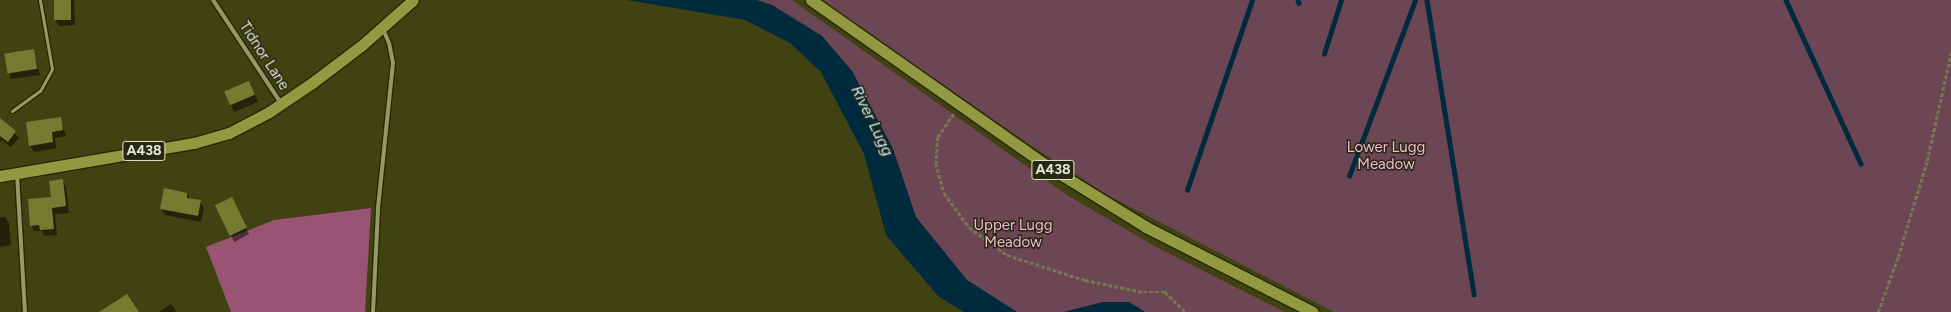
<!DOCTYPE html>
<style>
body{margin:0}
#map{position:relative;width:1951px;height:312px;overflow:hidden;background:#404311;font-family:Figtree,sans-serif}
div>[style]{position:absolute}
.green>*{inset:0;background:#6d4656}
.forest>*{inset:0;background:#985472}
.water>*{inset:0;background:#002a3d}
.shadow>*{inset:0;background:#0007}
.stream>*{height:4.5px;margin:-2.25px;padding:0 2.25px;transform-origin:2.25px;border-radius:2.25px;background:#002a3d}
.building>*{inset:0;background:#767b32;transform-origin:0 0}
.path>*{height:2.5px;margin-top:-1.25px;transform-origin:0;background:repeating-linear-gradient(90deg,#75784e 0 4px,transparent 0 6px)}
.roads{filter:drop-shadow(1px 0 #262903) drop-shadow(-1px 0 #262903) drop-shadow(0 1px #262903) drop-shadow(0 -1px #262903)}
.service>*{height:3px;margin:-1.5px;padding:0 1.5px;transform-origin:1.5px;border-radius:1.5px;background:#949966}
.minor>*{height:4px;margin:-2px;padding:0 2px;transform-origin:2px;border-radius:2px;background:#949966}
.trunk>*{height:11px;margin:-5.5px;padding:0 5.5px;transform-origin:5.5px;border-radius:5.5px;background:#929940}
span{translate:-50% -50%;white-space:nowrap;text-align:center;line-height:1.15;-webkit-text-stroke:3px #262813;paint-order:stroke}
.shield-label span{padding:1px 3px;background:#262813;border:1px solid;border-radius:3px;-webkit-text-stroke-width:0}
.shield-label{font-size:14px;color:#e6e9cf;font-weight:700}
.street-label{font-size:15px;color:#e6e9cf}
.park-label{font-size:15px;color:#f6b9d2}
.water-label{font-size:16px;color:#c0e7fd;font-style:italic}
</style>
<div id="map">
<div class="green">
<i style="clip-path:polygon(757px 0,792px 0,1067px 195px,1156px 247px,1285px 312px,1145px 312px,1129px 302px,1103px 302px,1064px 312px,1017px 312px,967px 280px,916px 217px,893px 149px,852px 71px,822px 36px,772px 5px)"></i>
<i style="clip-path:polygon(821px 0,1951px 0,1951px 312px,1334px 312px,1109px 196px,1027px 143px)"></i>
</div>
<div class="forest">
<i style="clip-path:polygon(371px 208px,365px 312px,231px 312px,206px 247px,274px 220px)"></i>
</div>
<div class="water">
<i style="clip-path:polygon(627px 0,757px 0,772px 5px,822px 36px,852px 71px,893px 149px,916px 217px,967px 280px,1017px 312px,964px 312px,938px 296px,886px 235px,864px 154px,821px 72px,790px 43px,745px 20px)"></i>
<i style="clip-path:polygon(1103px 302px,1129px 302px,1145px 312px,1064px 312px)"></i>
</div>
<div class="shadow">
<i style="clip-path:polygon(55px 0,74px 0,75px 25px,59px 26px,55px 19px)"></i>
<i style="clip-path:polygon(33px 50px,40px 75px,11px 79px,5px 54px)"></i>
<i style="clip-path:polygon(252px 88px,258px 102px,234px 112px,225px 92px)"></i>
<i style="clip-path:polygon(60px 118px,66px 136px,55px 138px,56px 148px,34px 152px,30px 145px)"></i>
<i style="clip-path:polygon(0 119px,19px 138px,11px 147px,2px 140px,0 142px)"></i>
<i style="clip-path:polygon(62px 180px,66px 187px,69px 213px,55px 214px,57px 235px,44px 236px,42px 231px,34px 231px,31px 225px)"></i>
<i style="clip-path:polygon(187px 193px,190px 199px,200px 201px,204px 208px,201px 222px,165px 215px,161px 209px)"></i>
<i style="clip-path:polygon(235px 205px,249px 234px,234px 242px,231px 235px)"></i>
<i style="clip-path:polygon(0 217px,5px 217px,9px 223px,11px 245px,0 247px)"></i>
<i style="clip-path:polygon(171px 304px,177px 312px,159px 312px)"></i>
</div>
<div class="stream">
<i style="left:1298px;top:0;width:3px;rotate:72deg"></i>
<i style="left:1427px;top:0;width:298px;rotate:80.9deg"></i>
<i style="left:1786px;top:0;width:180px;rotate:65.4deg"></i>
<i style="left:1324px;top:54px;width:57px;rotate:-72.5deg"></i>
<i style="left:1349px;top:176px;width:188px;rotate:-69.4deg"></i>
<i style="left:1187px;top:190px;width:201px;rotate:-71.1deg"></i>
</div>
<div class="building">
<i style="left:54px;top:0;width:17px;height:20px"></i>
<i style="left:34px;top:49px;width:20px;height:30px;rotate:81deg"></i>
<i style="left:249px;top:81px;width:15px;height:27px;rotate:67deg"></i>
<i style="clip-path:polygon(61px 117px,63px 130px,52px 132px,53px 142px,29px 146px,26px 122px)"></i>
<i style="clip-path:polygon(0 118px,16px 131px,8px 142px,0 136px)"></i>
<i style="clip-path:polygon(63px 179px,66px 206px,52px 208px,54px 229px,40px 230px,39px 225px,30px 226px,28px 199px,51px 197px,49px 181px)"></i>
<i style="clip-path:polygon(164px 188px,187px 193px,187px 198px,201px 200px,198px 216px,160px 209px)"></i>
<i style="left:232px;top:197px;width:34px;height:19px;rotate:64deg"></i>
<i style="clip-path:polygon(127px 294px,139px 312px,99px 312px)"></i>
</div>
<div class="path">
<i style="left:954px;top:114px;width:28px;rotate:125deg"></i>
<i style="left:938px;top:137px;width:26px;rotate:94deg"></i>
<i style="left:936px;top:163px;width:31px;rotate:75deg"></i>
<i style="left:944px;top:193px;width:42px;rotate:53.7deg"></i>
<i style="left:969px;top:227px;width:47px;rotate:36.4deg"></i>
<i style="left:1007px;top:255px;width:82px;rotate:17.8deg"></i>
<i style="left:1085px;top:280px;width:59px;rotate:11.7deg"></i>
<i style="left:1143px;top:292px;width:22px"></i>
<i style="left:1165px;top:292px;width:29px;rotate:44deg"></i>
<i style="left:1878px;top:312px;width:59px;rotate:-70deg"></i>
<i style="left:1898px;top:257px;width:100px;rotate:-73.2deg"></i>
<i style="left:1927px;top:161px;width:111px;rotate:-77.5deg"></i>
</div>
<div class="roads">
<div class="service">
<i style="left:12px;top:111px;width:34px;rotate:-36deg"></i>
<i style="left:40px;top:91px;width:25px;rotate:-61deg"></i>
<i style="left:52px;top:69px;width:70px;rotate:-99.9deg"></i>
</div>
<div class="minor">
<i style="left:213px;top:0;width:123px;rotate:56.6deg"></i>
<i style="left:17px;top:174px;width:138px;rotate:86.7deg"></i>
<i style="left:373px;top:312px;width:104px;rotate:-87.2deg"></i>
<i style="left:378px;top:208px;width:146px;rotate:-84.1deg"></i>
<i style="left:393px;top:63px;width:20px;rotate:-101deg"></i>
<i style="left:389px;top:43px;width:15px;rotate:-113deg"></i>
</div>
<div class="trunk">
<i style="left:811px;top:0;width:291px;rotate:35.1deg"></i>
<i style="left:1049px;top:167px;width:114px;rotate:31.7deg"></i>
<i style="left:1146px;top:227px;width:187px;rotate:27deg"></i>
<i style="left:0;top:176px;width:197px;rotate:-9.7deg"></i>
<i style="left:194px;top:143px;width:36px;rotate:-16deg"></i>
<i style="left:229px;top:133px;width:45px;rotate:-27.7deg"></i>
<i style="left:269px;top:112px;width:52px;rotate:-34deg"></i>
<i style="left:312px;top:83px;width:61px;rotate:-37.1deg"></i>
<i style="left:361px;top:46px;width:69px;rotate:-41.5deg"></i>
</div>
</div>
<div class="shield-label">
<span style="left:144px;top:151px">A438</span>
<span style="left:1053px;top:170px">A438</span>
</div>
<div class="street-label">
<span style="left:264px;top:56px;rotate:57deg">Tidnor Lane</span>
</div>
<div class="park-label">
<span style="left:1386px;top:156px">Lower Lugg<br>Meadow</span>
<span style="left:1013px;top:234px">Upper Lugg<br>Meadow</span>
</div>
<div class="water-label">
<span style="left:872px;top:121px;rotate:64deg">River Lugg</span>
</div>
</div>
